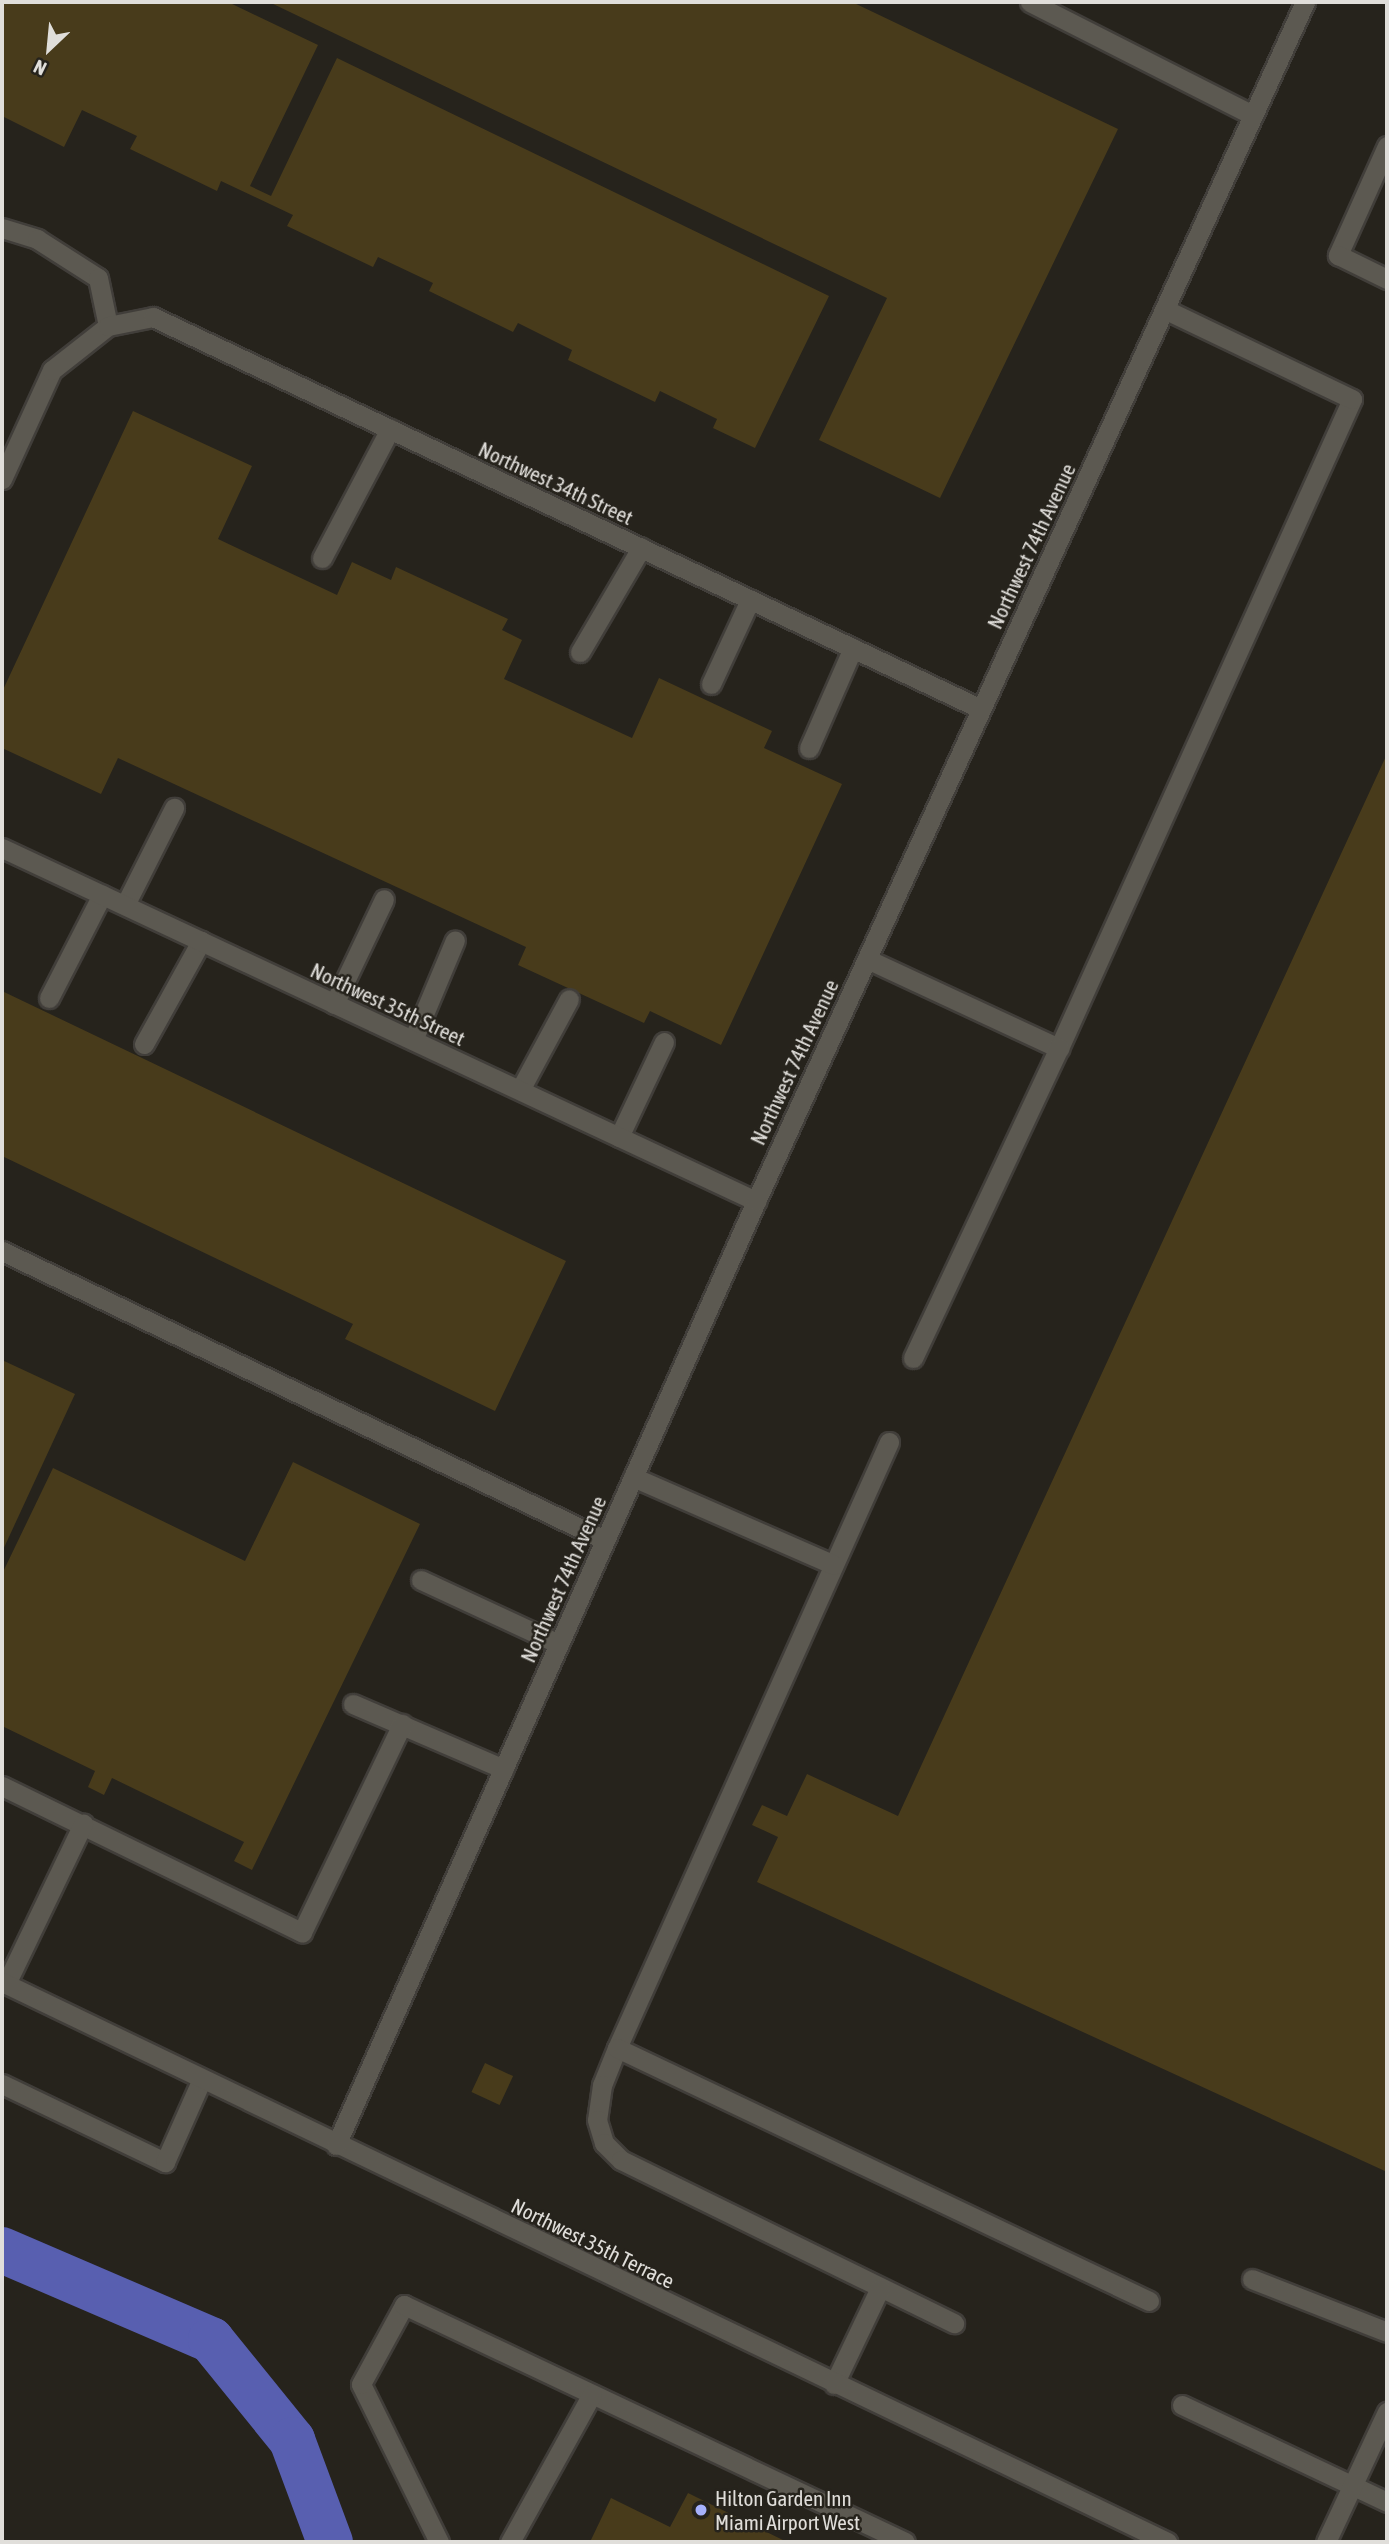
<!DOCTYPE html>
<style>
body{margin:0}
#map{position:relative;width:1389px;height:2544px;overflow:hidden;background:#26231c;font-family:"Asap Condensed",sans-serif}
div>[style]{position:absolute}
.canal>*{height:46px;margin:-23px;padding:0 23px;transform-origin:23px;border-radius:23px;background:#585fb0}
.building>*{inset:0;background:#483b1b;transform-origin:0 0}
.roads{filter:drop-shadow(2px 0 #413e3a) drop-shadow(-2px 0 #413e3a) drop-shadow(0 2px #413e3a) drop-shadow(0 -2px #413e3a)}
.service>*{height:19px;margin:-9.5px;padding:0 9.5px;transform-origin:9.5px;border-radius:9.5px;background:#5c5951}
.minor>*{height:19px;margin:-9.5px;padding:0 9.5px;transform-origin:9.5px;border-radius:9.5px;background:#5c5951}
.dots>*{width:19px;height:19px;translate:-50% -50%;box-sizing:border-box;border:4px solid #26231c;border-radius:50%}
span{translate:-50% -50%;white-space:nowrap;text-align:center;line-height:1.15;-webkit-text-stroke:5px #26231c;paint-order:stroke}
.street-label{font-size:21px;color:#e0deda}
.poi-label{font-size:21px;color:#e0deda}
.left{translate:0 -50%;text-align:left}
.frame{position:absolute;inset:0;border:4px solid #e0deda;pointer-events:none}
.north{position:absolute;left:14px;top:14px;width:70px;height:70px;-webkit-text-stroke:5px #26231c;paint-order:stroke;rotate:206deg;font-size:19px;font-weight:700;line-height:28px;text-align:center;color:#e0deda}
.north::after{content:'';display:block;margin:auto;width:24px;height:32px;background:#e0deda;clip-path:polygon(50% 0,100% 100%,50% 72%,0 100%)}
</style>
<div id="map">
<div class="canal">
<i style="left:2px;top:2250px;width:228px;rotate:23.3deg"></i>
<i style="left:211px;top:2340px;width:129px;rotate:51deg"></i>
<i style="left:292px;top:2440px;width:109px;rotate:69.6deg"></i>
</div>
<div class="building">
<i style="clip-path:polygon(2px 2px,228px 2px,318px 45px,250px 186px,271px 196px,337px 58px,829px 296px,755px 448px,713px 428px,717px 419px,660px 391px,655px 402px,568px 360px,572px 350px,518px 323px,513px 332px,429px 291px,433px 283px,378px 257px,373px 267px,287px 226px,293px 215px,221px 181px,217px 191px,130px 149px,137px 136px,82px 110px,64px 147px,2px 116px)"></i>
<i style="clip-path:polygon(269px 2px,852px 2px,1118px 129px,940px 498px,819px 440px,887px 298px)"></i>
<i style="clip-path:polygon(133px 411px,252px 466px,218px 539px,337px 595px,352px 562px,391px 580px,396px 567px,508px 619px,502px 630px,522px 640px,504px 679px,632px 738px,659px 678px,772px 731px,764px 748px,842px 784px,721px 1045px,650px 1011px,644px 1023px,518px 965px,526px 947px,118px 758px,101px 794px,2px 748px,2px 692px)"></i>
<i style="clip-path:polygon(1387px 754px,1387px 2172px,757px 1882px,778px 1837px,752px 1825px,762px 1805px,787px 1816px,807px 1774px,898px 1816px)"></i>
<i style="clip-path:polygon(2px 991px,566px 1261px,495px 1411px,345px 1339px,353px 1324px,2px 1156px)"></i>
<i style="clip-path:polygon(2px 1360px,75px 1394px,2px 1552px)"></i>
<i style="clip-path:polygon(293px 1462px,420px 1524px,252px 1870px,234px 1861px,244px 1842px,112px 1778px,104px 1795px,88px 1787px,95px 1771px,2px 1726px,2px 1574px,53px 1468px,245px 1561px)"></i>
<i style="left:485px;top:2063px;width:31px;height:32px;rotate:25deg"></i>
<i style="clip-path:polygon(688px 2493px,787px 2542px,590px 2542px,611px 2498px,670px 2527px)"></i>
</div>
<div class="roads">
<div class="service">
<i style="left:1030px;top:2px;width:250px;rotate:26.9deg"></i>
<i style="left:1387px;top:146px;width:120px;rotate:114.2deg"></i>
<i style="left:1338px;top:255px;width:55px;rotate:26.1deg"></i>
<i style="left:2px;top:228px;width:37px;rotate:17deg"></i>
<i style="left:37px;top:239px;width:72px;rotate:32.6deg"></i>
<i style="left:98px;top:278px;width:49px;rotate:78.2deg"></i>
<i style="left:322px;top:558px;width:146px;rotate:-62.2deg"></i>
<i style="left:580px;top:652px;width:121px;rotate:-59.6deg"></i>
<i style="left:711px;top:684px;width:93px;rotate:-65.1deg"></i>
<i style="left:809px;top:748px;width:109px;rotate:-66.3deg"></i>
<i style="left:125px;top:905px;width:109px;rotate:-63.2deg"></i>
<i style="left:867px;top:959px;width:212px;rotate:24.9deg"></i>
<i style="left:1059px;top:1048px;width:712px;rotate:-65.7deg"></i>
<i style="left:1352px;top:399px;width:208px;rotate:-154.4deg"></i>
<i style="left:49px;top:998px;width:116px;rotate:-62.8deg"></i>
<i style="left:334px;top:1004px;width:116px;rotate:-64.5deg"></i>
<i style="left:413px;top:1040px;width:108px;rotate:-67.2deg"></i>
<i style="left:144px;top:1044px;width:118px;rotate:-61deg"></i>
<i style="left:520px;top:1090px;width:103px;rotate:-61.7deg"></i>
<i style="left:619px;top:1137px;width:105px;rotate:-64.7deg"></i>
<i style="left:2px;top:1251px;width:669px;rotate:25.61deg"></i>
<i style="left:913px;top:1358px;width:343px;rotate:-64.8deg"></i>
<i style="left:889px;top:1442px;width:664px;rotate:114.17deg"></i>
<i style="left:617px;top:2048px;width:40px;rotate:112deg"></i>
<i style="left:602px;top:2085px;width:35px;rotate:98deg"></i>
<i style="left:597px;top:2120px;width:24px;rotate:73deg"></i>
<i style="left:604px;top:2143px;width:24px;rotate:45deg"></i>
<i style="left:621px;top:2160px;width:371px;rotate:26.1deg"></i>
<i style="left:633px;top:1477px;width:219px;rotate:23.6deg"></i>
<i style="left:421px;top:1580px;width:152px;rotate:24.9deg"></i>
<i style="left:353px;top:1704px;width:164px;rotate:23.3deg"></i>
<i style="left:2px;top:1786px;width:334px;rotate:26deg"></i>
<i style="left:302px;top:1932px;width:231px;rotate:-64.3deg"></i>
<i style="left:6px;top:1984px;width:178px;rotate:-64.3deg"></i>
<i style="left:617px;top:2048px;width:589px;rotate:25.43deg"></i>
<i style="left:2px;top:2084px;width:181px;rotate:25.6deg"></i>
<i style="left:165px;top:2162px;width:91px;rotate:-66deg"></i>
<i style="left:1252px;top:2279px;width:145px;rotate:21.4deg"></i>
<i style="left:834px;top:2384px;width:106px;rotate:-64.4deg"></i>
<i style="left:1182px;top:2405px;width:227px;rotate:25.3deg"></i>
<i style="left:439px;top:2542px;width:176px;rotate:-116.3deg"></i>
<i style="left:361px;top:2384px;width:90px;rotate:-61.4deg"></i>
<i style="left:404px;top:2305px;width:554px;rotate:25.32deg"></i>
<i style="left:510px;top:2542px;width:169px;rotate:-61deg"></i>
<i style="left:1326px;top:2542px;width:144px;rotate:-64.9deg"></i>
</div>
<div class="minor">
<i style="left:2px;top:479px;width:120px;rotate:-65.4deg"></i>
<i style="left:52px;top:370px;width:71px;rotate:-38.2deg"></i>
<i style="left:108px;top:326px;width:46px;rotate:-11.3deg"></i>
<i style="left:153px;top:317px;width:916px;rotate:25.33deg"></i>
<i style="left:2px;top:848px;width:833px;rotate:25.09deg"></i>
<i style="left:2px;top:1982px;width:1293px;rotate:25.67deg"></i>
<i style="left:336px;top:2145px;width:1033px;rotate:-66.01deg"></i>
<i style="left:756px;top:1201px;width:1319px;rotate:-65.4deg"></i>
</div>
</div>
<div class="dots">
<i style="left:701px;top:2510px;background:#a6b1fc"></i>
</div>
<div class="street-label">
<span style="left:556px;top:483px;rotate:25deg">Northwest 34th Street</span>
<span style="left:1031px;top:546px;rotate:-65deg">Northwest 74th Avenue</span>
<span style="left:388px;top:1004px;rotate:25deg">Northwest 35th Street</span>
<span style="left:794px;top:1062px;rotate:-65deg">Northwest 74th Avenue</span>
<span style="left:563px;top:1579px;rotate:-66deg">Northwest 74th Avenue</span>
<span style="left:593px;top:2243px;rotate:26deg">Northwest 35th Terrace</span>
</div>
<div class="poi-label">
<span class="left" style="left:715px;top:2510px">Hilton Garden Inn<br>Miami Airport West</span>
</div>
<div class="frame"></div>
<div class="north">N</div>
</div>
